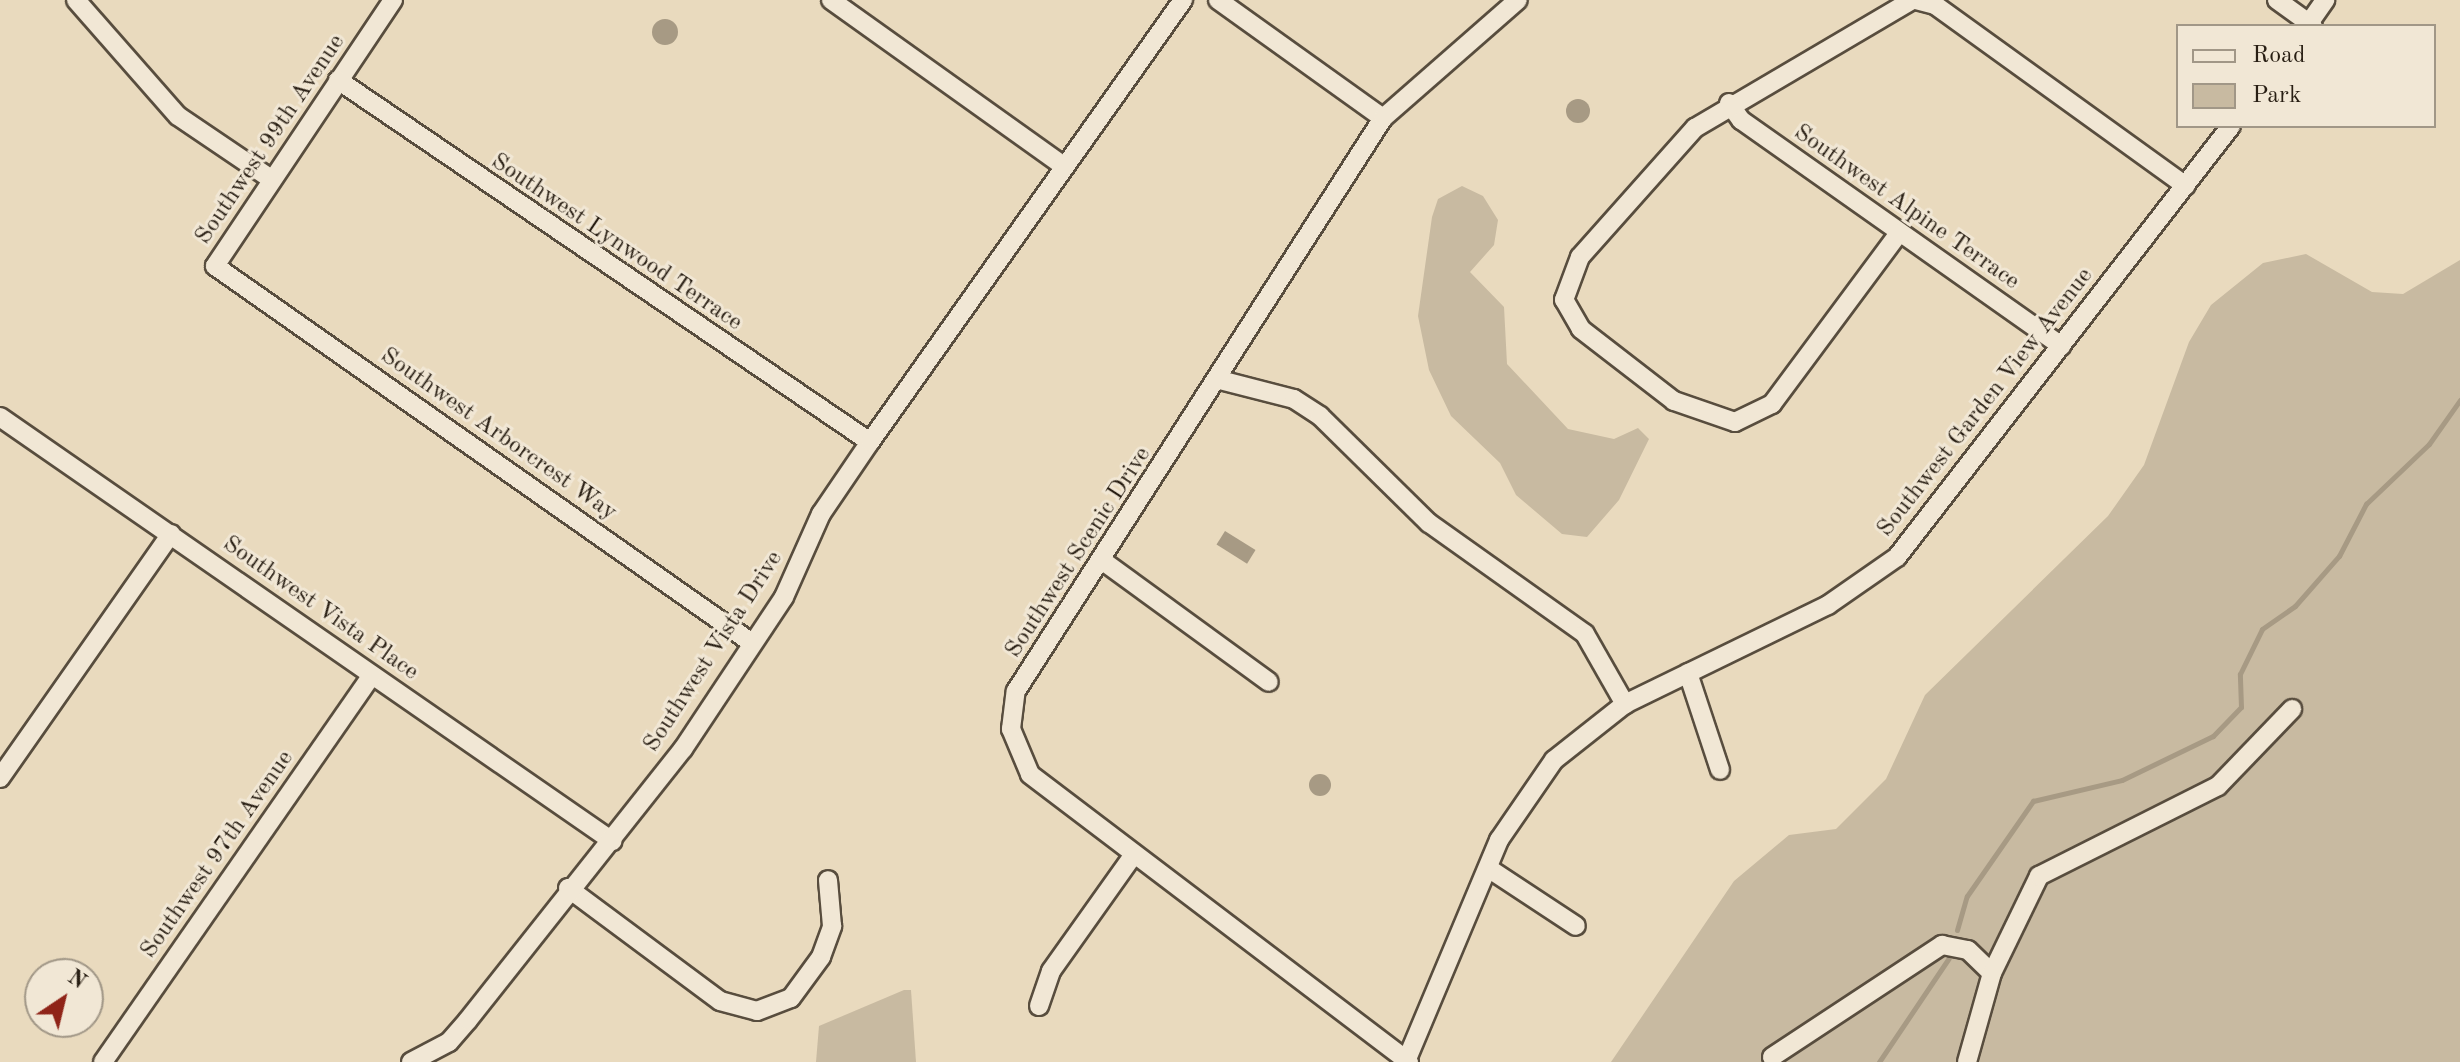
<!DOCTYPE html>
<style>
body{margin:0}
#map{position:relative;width:2460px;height:1062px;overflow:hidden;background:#e9dabe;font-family:"Old Standard TT",serif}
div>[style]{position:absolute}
.green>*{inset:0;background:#c8baa1}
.water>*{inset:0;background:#a79a84;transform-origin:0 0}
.round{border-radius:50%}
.stream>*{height:5px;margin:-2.5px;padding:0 2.5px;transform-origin:2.5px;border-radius:2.5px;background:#a79a84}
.roads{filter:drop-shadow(2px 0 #584d3e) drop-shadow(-2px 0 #584d3e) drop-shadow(0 2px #584d3e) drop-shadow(0 -2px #584d3e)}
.street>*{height:18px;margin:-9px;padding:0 9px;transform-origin:9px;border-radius:9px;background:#f1e7d5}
span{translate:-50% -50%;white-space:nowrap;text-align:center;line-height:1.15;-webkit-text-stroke:6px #f1e7d5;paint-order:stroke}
.street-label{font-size:24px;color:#281e13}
.legend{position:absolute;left:2176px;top:24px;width:260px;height:104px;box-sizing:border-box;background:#f1e7d5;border:2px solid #a19787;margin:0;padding:10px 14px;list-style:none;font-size:24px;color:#281e13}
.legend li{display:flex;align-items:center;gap:16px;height:40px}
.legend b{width:40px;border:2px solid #a19787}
.north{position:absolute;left:24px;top:958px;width:80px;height:80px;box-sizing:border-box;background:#f1e7d5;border:2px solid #a19787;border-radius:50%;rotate:35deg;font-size:22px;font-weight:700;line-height:32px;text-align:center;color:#281e13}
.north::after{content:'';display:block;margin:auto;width:28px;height:36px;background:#8f2418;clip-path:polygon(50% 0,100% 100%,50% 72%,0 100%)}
</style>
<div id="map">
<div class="green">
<i style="clip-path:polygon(1462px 186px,1483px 196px,1498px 220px,1494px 245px,1470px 272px,1504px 307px,1507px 364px,1568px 429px,1614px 439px,1638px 428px,1649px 439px,1619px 500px,1587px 537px,1562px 534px,1516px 495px,1500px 463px,1451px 416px,1429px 370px,1418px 316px,1432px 217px,1438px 199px)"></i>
<i style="clip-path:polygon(2306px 254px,2372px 292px,2403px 294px,2460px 260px,2460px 1062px,1611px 1062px,1734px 881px,1789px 835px,1836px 829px,1886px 779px,1925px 695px,2108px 516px,2144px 465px,2189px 342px,2211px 305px,2263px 263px)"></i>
<i style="clip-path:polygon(904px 990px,911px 990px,916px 1062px,816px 1062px,819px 1026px)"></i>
</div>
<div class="water">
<i class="round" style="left:652px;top:19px;width:26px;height:26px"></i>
<i class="round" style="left:1566px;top:99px;width:24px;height:24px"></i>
<i style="left:1225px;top:531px;width:36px;height:16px;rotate:32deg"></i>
<i class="round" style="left:1309px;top:774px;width:22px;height:22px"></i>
</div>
<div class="stream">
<i style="left:1957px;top:930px;width:35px;rotate:-74deg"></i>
<i style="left:1967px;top:896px;width:116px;rotate:-55.2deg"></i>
<i style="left:2033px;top:801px;width:91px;rotate:-13.3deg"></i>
<i style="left:2122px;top:780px;width:101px;rotate:-25.8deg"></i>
<i style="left:2213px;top:736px;width:40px;rotate:-46deg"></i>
<i style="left:2241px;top:707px;width:33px;rotate:-92deg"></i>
<i style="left:2240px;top:674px;width:50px;rotate:-63.9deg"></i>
<i style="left:2262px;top:629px;width:40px;rotate:-34.9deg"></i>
<i style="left:2295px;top:606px;width:67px;rotate:-48.7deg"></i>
<i style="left:2339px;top:556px;width:59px;rotate:-62.6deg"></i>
<i style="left:2366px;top:504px;width:87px;rotate:-43.6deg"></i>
<i style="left:2429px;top:444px;width:54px;rotate:-54.8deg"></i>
<i style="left:1879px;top:1062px;width:125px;rotate:-56.1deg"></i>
</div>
<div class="roads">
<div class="street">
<i style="left:76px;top:0;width:154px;rotate:48.7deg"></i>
<i style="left:178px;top:116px;width:112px;rotate:34.1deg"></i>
<i style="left:393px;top:0;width:320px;rotate:123.8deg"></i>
<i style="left:215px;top:266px;width:656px;rotate:35.07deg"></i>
<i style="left:831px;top:0;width:286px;rotate:35.5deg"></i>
<i style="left:1218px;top:0;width:203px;rotate:35.6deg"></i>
<i style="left:1916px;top:0;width:20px;rotate:15deg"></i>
<i style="left:1935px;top:5px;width:309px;rotate:35.8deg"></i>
<i style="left:2277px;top:0;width:44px;rotate:35.8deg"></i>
<i style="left:2307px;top:26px;width:32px;rotate:-55deg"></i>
<i style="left:338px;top:80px;width:643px;rotate:34.23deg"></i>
<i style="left:1729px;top:103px;width:21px;rotate:55deg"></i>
<i style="left:1741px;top:120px;width:392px;rotate:35.2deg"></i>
<i style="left:1899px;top:233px;width:213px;rotate:126.6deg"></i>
<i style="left:1772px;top:404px;width:41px;rotate:154.1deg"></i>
<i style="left:1735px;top:422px;width:65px;rotate:-161deg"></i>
<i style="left:1674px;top:401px;width:118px;rotate:-142.3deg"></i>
<i style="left:1581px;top:329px;width:34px;rotate:-120deg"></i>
<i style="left:1564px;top:300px;width:46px;rotate:-69.6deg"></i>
<i style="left:1580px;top:257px;width:173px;rotate:-48.3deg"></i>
<i style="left:1695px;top:128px;width:252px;rotate:-30.5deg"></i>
<i style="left:1220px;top:380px;width:76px;rotate:14.4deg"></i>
<i style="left:1294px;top:399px;width:31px;rotate:33deg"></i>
<i style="left:1320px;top:416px;width:153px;rotate:44.5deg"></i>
<i style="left:1429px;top:523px;width:191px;rotate:35.4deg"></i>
<i style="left:1585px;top:634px;width:81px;rotate:60.3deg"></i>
<i style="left:0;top:417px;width:745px;rotate:34.71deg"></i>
<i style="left:1103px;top:561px;width:205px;rotate:36.1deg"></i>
<i style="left:1688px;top:673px;width:102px;rotate:71.7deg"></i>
<i style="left:0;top:778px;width:298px;rotate:-55deg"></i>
<i style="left:1488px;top:868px;width:105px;rotate:33.4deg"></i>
<i style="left:568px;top:888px;width:189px;rotate:36.6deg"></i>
<i style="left:720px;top:1001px;width:38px;rotate:15deg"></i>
<i style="left:757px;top:1011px;width:36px;rotate:-21deg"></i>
<i style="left:791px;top:998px;width:51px;rotate:-53.8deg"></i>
<i style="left:821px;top:957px;width:33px;rotate:-70deg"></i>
<i style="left:832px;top:926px;width:46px;rotate:-95deg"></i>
<i style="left:1039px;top:1006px;width:37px;rotate:-71deg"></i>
<i style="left:1051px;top:971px;width:140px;rotate:-54.6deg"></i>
<i style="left:1772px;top:1057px;width:204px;rotate:-33.4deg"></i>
<i style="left:1942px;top:945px;width:26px;rotate:11deg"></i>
<i style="left:1968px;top:950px;width:33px;rotate:44deg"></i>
<i style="left:1407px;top:1059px;width:238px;rotate:-67.2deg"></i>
<i style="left:1499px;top:840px;width:97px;rotate:-55.5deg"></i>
<i style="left:1554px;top:760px;width:90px;rotate:-38.3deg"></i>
<i style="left:1625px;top:704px;width:226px;rotate:-26deg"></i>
<i style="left:1828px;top:605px;width:84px;rotate:-34.8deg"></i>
<i style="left:1897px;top:557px;width:545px;rotate:-52.23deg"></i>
<i style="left:103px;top:1062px;width:471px;rotate:-55.2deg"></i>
<i style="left:411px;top:1062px;width:43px;rotate:-27.8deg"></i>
<i style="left:449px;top:1042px;width:29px;rotate:-49deg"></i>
<i style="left:468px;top:1020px;width:346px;rotate:-51.6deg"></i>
<i style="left:683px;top:749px;width:182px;rotate:-56.4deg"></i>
<i style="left:784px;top:597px;width:91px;rotate:-66deg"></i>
<i style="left:821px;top:514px;width:87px;rotate:-55.8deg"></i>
<i style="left:870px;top:442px;width:542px;rotate:-54.7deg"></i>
<i style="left:1409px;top:1062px;width:476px;rotate:-142.8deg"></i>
<i style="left:1030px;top:774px;width:49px;rotate:-112.9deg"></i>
<i style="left:1011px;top:729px;width:38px;rotate:-83deg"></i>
<i style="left:1016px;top:691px;width:680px;rotate:-57.36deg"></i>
<i style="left:1383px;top:118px;width:179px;rotate:-41.2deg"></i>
<i style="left:1967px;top:1062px;width:92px;rotate:-74.3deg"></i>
<i style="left:1992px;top:973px;width:108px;rotate:-64.1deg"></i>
<i style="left:2039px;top:876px;width:200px;rotate:-26.7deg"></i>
<i style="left:2218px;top:786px;width:107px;rotate:-46.1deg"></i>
</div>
</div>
<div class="street-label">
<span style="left:271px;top:140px;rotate:-56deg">Southwest 99th Avenue</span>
<span style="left:1906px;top:208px;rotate:35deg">Southwest Alpine Terrace</span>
<span style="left:616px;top:243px;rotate:34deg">Southwest Lynwood Terrace</span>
<span style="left:1986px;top:403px;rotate:-52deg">Southwest Garden View Avenue</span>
<span style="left:498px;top:435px;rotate:35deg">Southwest Arborcrest Way</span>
<span style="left:1079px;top:553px;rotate:-57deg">Southwest Scenic Drive</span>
<span style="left:320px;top:609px;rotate:35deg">Southwest Vista Place</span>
<span style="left:714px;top:652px;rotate:-57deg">Southwest Vista Drive</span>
<span style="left:218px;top:855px;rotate:-55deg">Southwest 97th Avenue</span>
</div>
<ul class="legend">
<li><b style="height:10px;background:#f1e7d5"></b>Road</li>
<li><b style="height:22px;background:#c8baa1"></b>Park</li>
</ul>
<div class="north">N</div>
</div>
